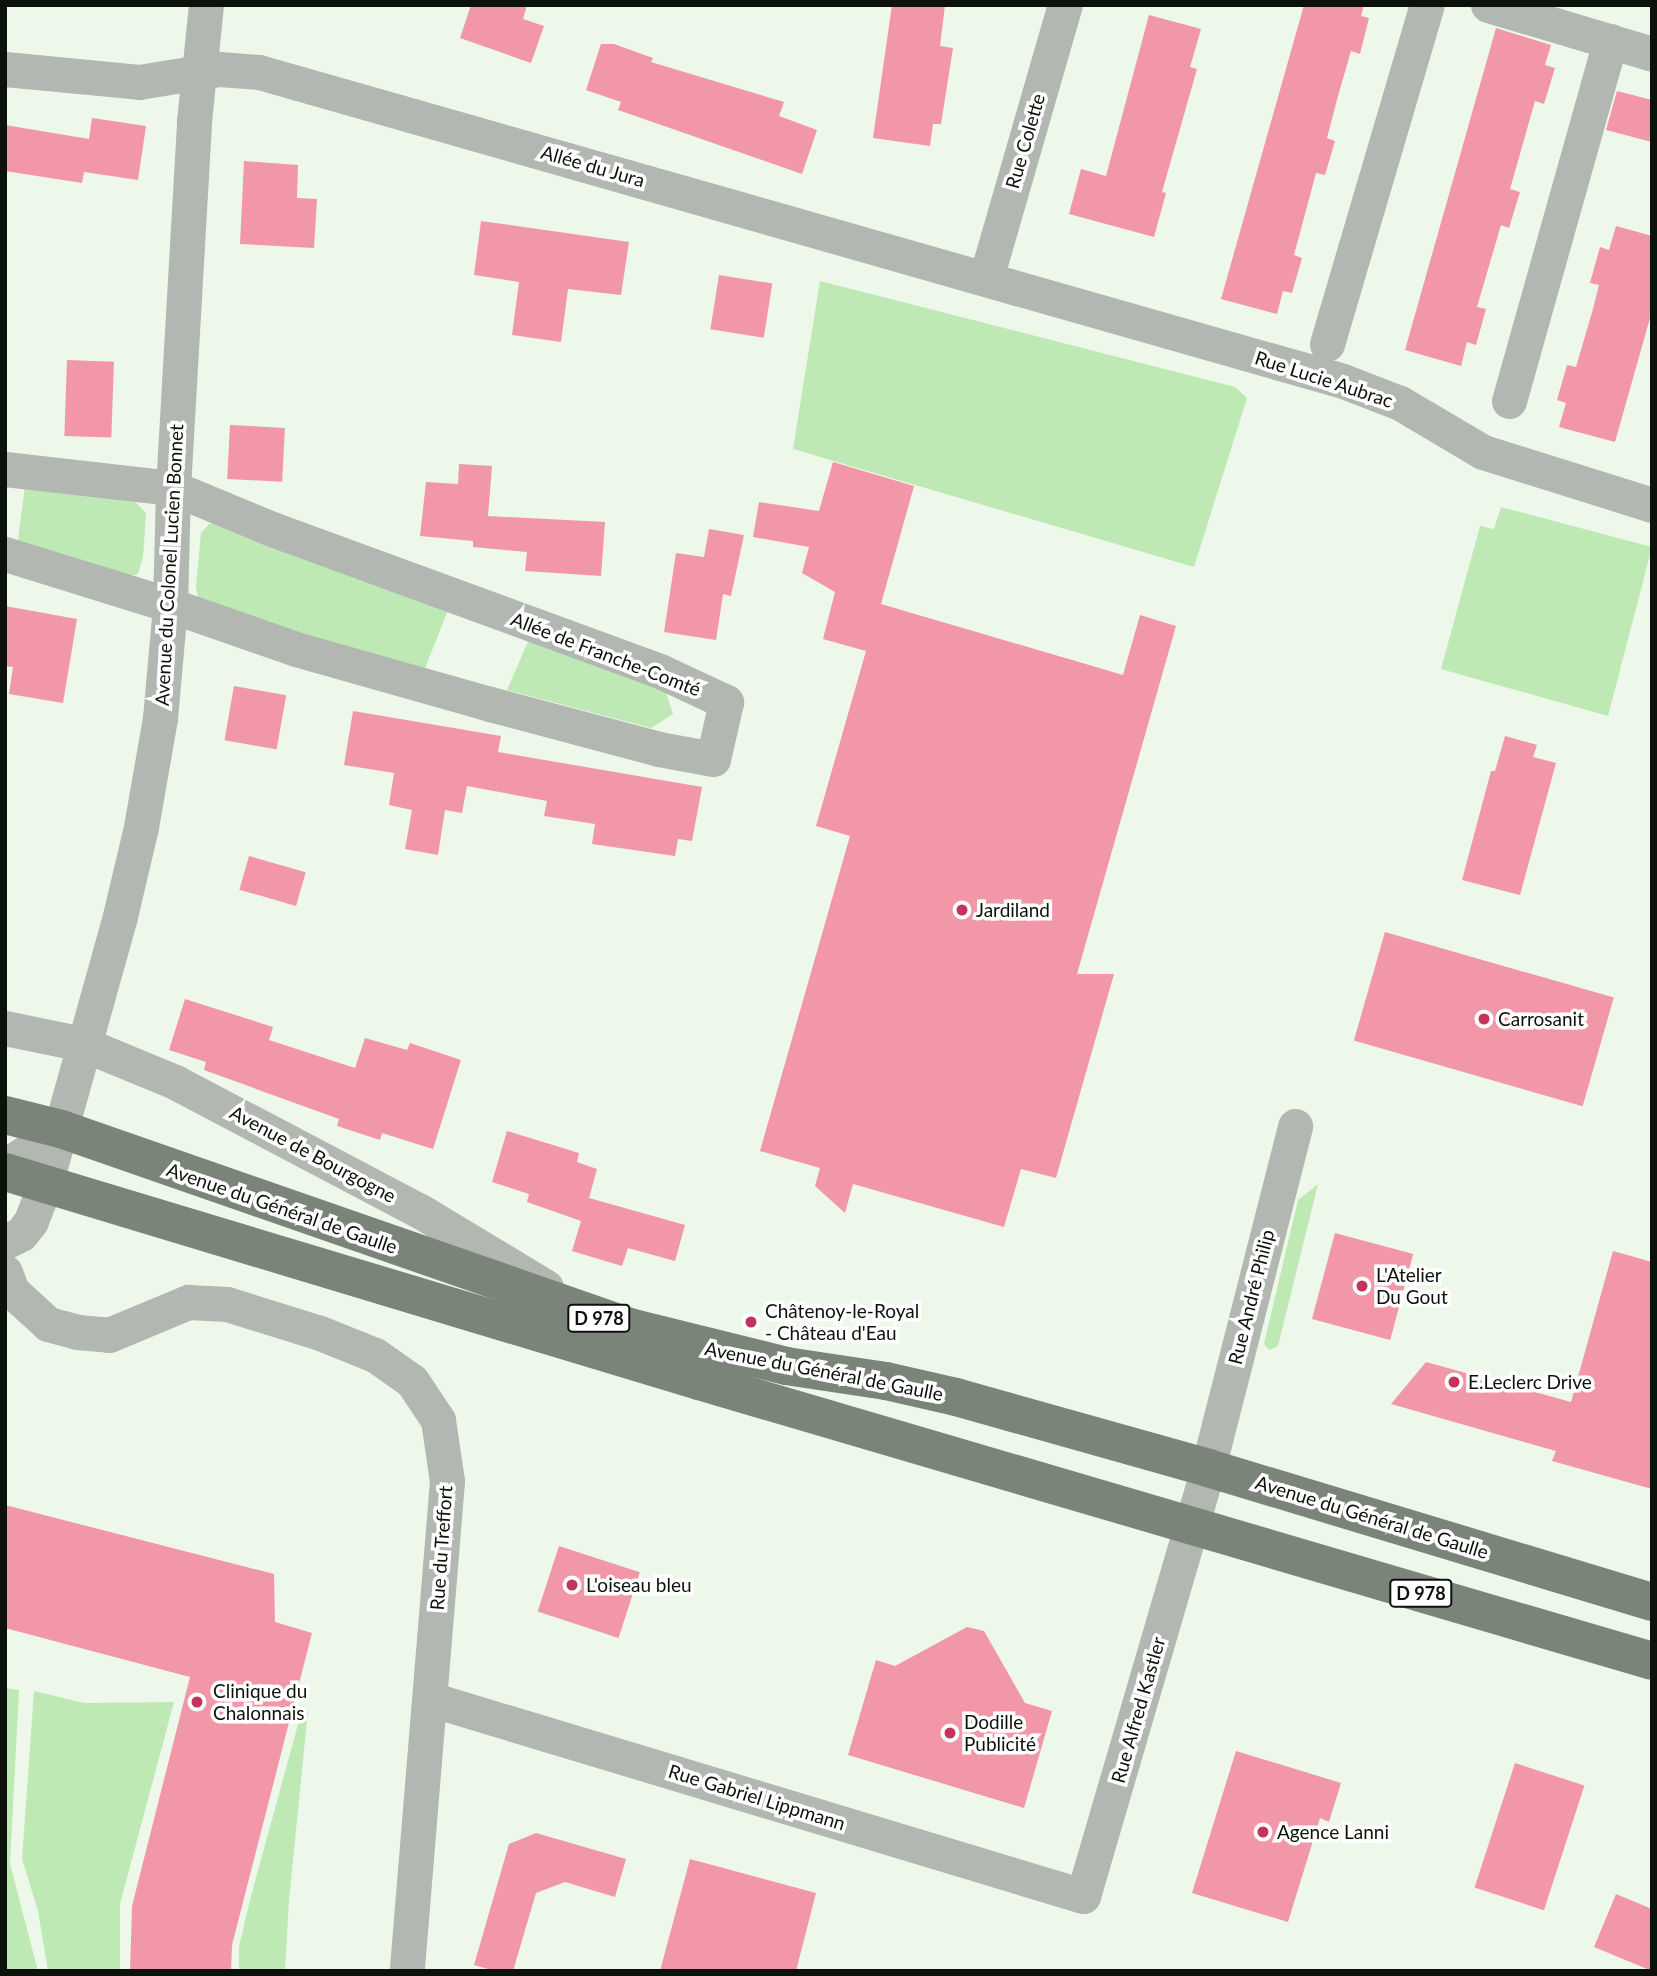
<!DOCTYPE html>
<meta charset="utf-8">
<style>
body{margin:0}
#map{position:relative;width:1657px;height:1976px;overflow:hidden;background:#edf8ea;font-family:Lato,sans-serif}
div>[style]{position:absolute}
.green>*{inset:0;background:#bee8b4}
.building>*{inset:0;background:#f197a8;transform-origin:0 0}
.street>*{height:35px;margin:-17.5px;padding:0 17.5px;transform-origin:17.5px;border-radius:17.5px;background:#b2b7b1}
.primary>*{height:38px;margin:-19px;padding:0 19px;transform-origin:19px;border-radius:19px;background:#7b8479}
.dots>*{width:19px;height:19px;translate:-50% -50%;box-sizing:border-box;border:4px solid #fff;border-radius:50%}
span{translate:-50% -50%;white-space:nowrap;text-align:center;line-height:1.15;-webkit-text-stroke:7px #fff;paint-order:stroke}
.shield-label span{padding:2px 5px;background:#fff;border:2px solid;border-radius:5px;-webkit-text-stroke-width:0}
.shield-label{font-size:18px;color:#0d110c;font-weight:700}
.street-label{font-size:19px;color:#0d110c}
.poi-label{font-size:19px;color:#0d110c}
.left{translate:0 -50%;text-align:left}
.frame{position:absolute;inset:0;border:7px solid #0d110c;pointer-events:none}
</style>
<div id="map">
<div class="green">
<i style="clip-path:polygon(820px 281px,1235px 387px,1247px 398px,1194px 567px,793px 449px)"></i>
<i style="clip-path:polygon(25px 486px,135px 502px,146px 513px,143px 557px,138px 574px,118px 580px,17px 547px)"></i>
<i style="clip-path:polygon(1501px 507px,1652px 547px,1608px 716px,1441px 669px,1480px 526px,1494px 529px)"></i>
<i style="clip-path:polygon(224px 523px,450px 605px,424px 671px,199px 603px,196px 587px,201px 533px,209px 524px)"></i>
<i style="clip-path:polygon(530px 637px,664px 686px,673px 714px,651px 728px,507px 690px)"></i>
<i style="clip-path:polygon(1318px 1184px,1278px 1346px,1269px 1350px,1264px 1344px,1298px 1200px)"></i>
<i style="clip-path:polygon(5px 1688px,19px 1690px,10px 1864px,38px 1971px,5px 1971px)"></i>
<i style="clip-path:polygon(34px 1691px,84px 1703px,174px 1702px,120px 1904px,120px 1971px,48px 1971px,38px 1911px,22px 1859px)"></i>
<i style="clip-path:polygon(303px 1706px,308px 1710px,289px 1900px,285px 1971px,239px 1971px,239px 1947px,250px 1900px)"></i>
</div>
<div class="building">
<i style="clip-path:polygon(471px 5px,527px 5px,523px 19px,544px 26px,531px 63px,460px 38px)"></i>
<i style="clip-path:polygon(892px 5px,945px 5px,940px 46px,953px 48px,941px 124px,933px 124px,930px 146px,873px 138px)"></i>
<i style="clip-path:polygon(1304px 5px,1364px 5px,1361px 16px,1369px 18px,1360px 54px,1351px 51px,1338px 96px,1327px 138px,1335px 141px,1325px 175px,1316px 173px,1294px 255px,1302px 258px,1292px 293px,1283px 291px,1277px 314px,1221px 299px)"></i>
<i style="clip-path:polygon(1149px 15px,1201px 29px,1190px 67px,1197px 69px,1162px 192px,1166px 193px,1154px 237px,1069px 214px,1081px 169px,1106px 176px)"></i>
<i style="clip-path:polygon(1496px 28px,1551px 45px,1545px 65px,1555px 68px,1544px 104px,1535px 101px,1510px 189px,1520px 192px,1509px 228px,1501px 225px,1477px 307px,1486px 309px,1476px 345px,1467px 342px,1461px 366px,1405px 350px)"></i>
<i style="clip-path:polygon(601px 44px,614px 44px,653px 58px,651px 62px,784px 102px,779px 116px,817px 130px,802px 174px,618px 110px,621px 102px,586px 90px)"></i>
<i style="clip-path:polygon(1617px 91px,1652px 100px,1652px 142px,1606px 130px)"></i>
<i style="clip-path:polygon(92px 118px,146px 126px,138px 180px,84px 172px,82px 183px,5px 171px,5px 125px,89px 139px)"></i>
<i style="clip-path:polygon(244px 161px,298px 165px,297px 198px,317px 199px,314px 248px,240px 244px)"></i>
<i style="clip-path:polygon(481px 221px,629px 242px,621px 295px,568px 289px,561px 342px,512px 335px,519px 282px,474px 275px)"></i>
<i style="clip-path:polygon(1616px 226px,1652px 236px,1652px 311px,1615px 442px,1559px 427px,1566px 403px,1557px 400px,1567px 365px,1576px 367px,1593px 309px,1599px 285px,1590px 283px,1600px 247px,1609px 250px)"></i>
<i style="left:719px;top:275px;width:54px;height:55px;rotate:9deg"></i>
<i style="left:67px;top:360px;width:47px;height:76px;rotate:2deg"></i>
<i style="left:230px;top:425px;width:55px;height:54px;rotate:3deg"></i>
<i style="clip-path:polygon(833px 462px,914px 486px,881px 604px,1123px 675px,1140px 615px,1176px 626px,1077px 974px,1114px 974px,1071px 1125px,1056px 1178px,1021px 1169px,1004px 1227px,853px 1184px,845px 1213px,815px 1186px,820px 1168px,760px 1151px,850px 836px,816px 826px,866px 651px,823px 639px,835px 592px,802px 573px,809px 547px,753px 537px,759px 502px,819px 511px)"></i>
<i style="clip-path:polygon(459px 464px,492px 466px,488px 516px,605px 522px,601px 576px,525px 571px,527px 552px,473px 547px,473px 541px,420px 536px,426px 482px,458px 484px)"></i>
<i style="clip-path:polygon(709px 529px,744px 535px,731px 596px,723px 594px,716px 640px,664px 632px,676px 553px,704px 557px)"></i>
<i style="clip-path:polygon(5px 606px,77px 619px,63px 703px,9px 694px,13px 667px,5px 666px)"></i>
<i style="left:234px;top:686px;width:53px;height:55px;rotate:10deg"></i>
<i style="clip-path:polygon(353px 711px,501px 736px,498px 752px,702px 787px,692px 841px,678px 839px,675px 856px,592px 844px,595px 824px,544px 816px,547px 801px,467px 786px,462px 813px,445px 810px,438px 855px,405px 849px,412px 810px,389px 805px,394px 773px,344px 765px)"></i>
<i style="clip-path:polygon(1505px 736px,1537px 745px,1533px 757px,1556px 763px,1520px 895px,1462px 880px,1491px 771px,1495px 771px)"></i>
<i style="left:249px;top:856px;width:59px;height:35px;rotate:16deg"></i>
<i style="left:1385px;top:932px;width:238px;height:113px;rotate:16deg"></i>
<i style="clip-path:polygon(185px 999px,273px 1027px,269px 1040px,355px 1068px,365px 1038px,407px 1050px,410px 1043px,461px 1060px,433px 1149px,382px 1133px,380px 1140px,337px 1126px,339px 1119px,204px 1070px,206px 1062px,169px 1050px)"></i>
<i style="clip-path:polygon(507px 1131px,579px 1153px,577px 1162px,597px 1169px,589px 1198px,685px 1225px,675px 1261px,628px 1248px,622px 1266px,572px 1251px,581px 1221px,527px 1202px,529px 1194px,492px 1182px)"></i>
<i style="left:1335px;top:1233px;width:81px;height:89px;rotate:15deg"></i>
<i style="clip-path:polygon(1613px 1251px,1652px 1262px,1652px 1489px,1552px 1461px,1556px 1451px,1391px 1404px,1426px 1362px,1571px 1402px)"></i>
<i style="clip-path:polygon(5px 1505px,274px 1574px,275px 1622px,312px 1633px,232px 1945px,231px 1971px,130px 1971px,132px 1906px,190px 1677px,5px 1628px)"></i>
<i style="left:559px;top:1546px;width:85px;height:69px;rotate:18deg"></i>
<i style="clip-path:polygon(967px 1627px,984px 1631px,1025px 1703px,1052px 1711px,1024px 1808px,848px 1755px,876px 1660px,895px 1666px)"></i>
<i style="clip-path:polygon(1236px 1751px,1341px 1783px,1329px 1822px,1320px 1818px,1288px 1922px,1192px 1893px)"></i>
<i style="left:1515px;top:1763px;width:73px;height:131px;rotate:18deg"></i>
<i style="clip-path:polygon(536px 1833px,626px 1859px,615px 1897px,565px 1882px,536px 1893px,513px 1971px,495px 1971px,474px 1965px,509px 1844px)"></i>
<i style="clip-path:polygon(690px 1859px,816px 1893px,796px 1971px,660px 1971px)"></i>
<i style="clip-path:polygon(1616px 1894px,1652px 1909px,1652px 1971px,1594px 1947px)"></i>
</div>
<div class="street">
<i style="left:1488px;top:5px;width:171px;rotate:16.6deg"></i>
<i style="left:5px;top:69px;width:135px;rotate:5.5deg"></i>
<i style="left:139px;top:82px;width:81px;rotate:-9.2deg"></i>
<i style="left:219px;top:69px;width:40px;rotate:4.3deg"></i>
<i style="left:259px;top:72px;width:1127px;rotate:15.91deg"></i>
<i style="left:1343px;top:381px;width:61px;rotate:21.1deg"></i>
<i style="left:1400px;top:403px;width:96px;rotate:30.6deg"></i>
<i style="left:1483px;top:452px;width:177px;rotate:17.4deg"></i>
<i style="left:986px;top:278px;width:284px;rotate:-73.9deg"></i>
<i style="left:1327px;top:344px;width:353px;rotate:-73.6deg"></i>
<i style="left:1509px;top:401px;width:374px;rotate:-74.3deg"></i>
<i style="left:5px;top:469px;width:169px;rotate:6.5deg"></i>
<i style="left:173px;top:488px;width:107px;rotate:22.5deg"></i>
<i style="left:272px;top:529px;width:415px;rotate:20.1deg"></i>
<i style="left:662px;top:672px;width:71px;rotate:25.1deg"></i>
<i style="left:726px;top:702px;width:58px;rotate:102.8deg"></i>
<i style="left:713px;top:759px;width:55px;rotate:-169.5deg"></i>
<i style="left:659px;top:749px;width:175px;rotate:-165.1deg"></i>
<i style="left:490px;top:704px;width:202px;rotate:-164.2deg"></i>
<i style="left:296px;top:649px;width:133px;rotate:-160.8deg"></i>
<i style="left:170px;top:605px;width:173px;rotate:-162.8deg"></i>
<i style="left:5px;top:1028px;width:80px;rotate:11.6deg"></i>
<i style="left:83px;top:1044px;width:100px;rotate:22.4deg"></i>
<i style="left:175px;top:1082px;width:277px;rotate:27.8deg"></i>
<i style="left:420px;top:1211px;width:147px;rotate:31.1deg"></i>
<i style="left:5px;top:1166px;width:67px;rotate:-33.5deg"></i>
<i style="left:5px;top:1242px;width:18px;rotate:-27deg"></i>
<i style="left:21px;top:1234px;width:16px;rotate:-52deg"></i>
<i style="left:31px;top:1221px;width:39px;rotate:-69deg"></i>
<i style="left:45px;top:1185px;width:279px;rotate:-74.4deg"></i>
<i style="left:120px;top:916px;width:91px;rotate:-76.7deg"></i>
<i style="left:141px;top:827px;width:111px;rotate:-80.1deg"></i>
<i style="left:160px;top:718px;width:113px;rotate:-84.9deg"></i>
<i style="left:170px;top:605px;width:117px;rotate:-88.5deg"></i>
<i style="left:173px;top:488px;width:368px;rotate:-86.7deg"></i>
<i style="left:194px;top:121px;width:117px;rotate:-84.1deg"></i>
<i style="left:5px;top:1272px;width:20px;rotate:70deg"></i>
<i style="left:12px;top:1291px;width:49px;rotate:42.5deg"></i>
<i style="left:48px;top:1324px;width:30px;rotate:15deg"></i>
<i style="left:77px;top:1332px;width:32px;rotate:5deg"></i>
<i style="left:109px;top:1335px;width:86px;rotate:-22.7deg"></i>
<i style="left:188px;top:1302px;width:39px;rotate:3deg"></i>
<i style="left:227px;top:1304px;width:97px;rotate:17.3deg"></i>
<i style="left:320px;top:1333px;width:59px;rotate:21.8deg"></i>
<i style="left:375px;top:1355px;width:45px;rotate:35.1deg"></i>
<i style="left:412px;top:1381px;width:47px;rotate:56.3deg"></i>
<i style="left:438px;top:1420px;width:62px;rotate:81.6deg"></i>
<i style="left:447px;top:1481px;width:492px;rotate:94.7deg"></i>
<i style="left:430px;top:1699px;width:682px;rotate:16.79deg"></i>
<i style="left:1083px;top:1896px;width:446px;rotate:-73.7deg"></i>
<i style="left:1208px;top:1468px;width:353px;rotate:-75.7deg"></i>
</div>
<div class="primary">
<i style="left:5px;top:1115px;width:58px;rotate:14deg"></i>
<i style="left:61px;top:1129px;width:606px;rotate:19.18deg"></i>
<i style="left:633px;top:1328px;width:158px;rotate:13.9deg"></i>
<i style="left:786px;top:1366px;width:101px;rotate:8.5deg"></i>
<i style="left:886px;top:1381px;width:72px;rotate:12.9deg"></i>
<i style="left:956px;top:1397px;width:262px;rotate:15.7deg"></i>
<i style="left:1208px;top:1468px;width:464px;rotate:16.8deg"></i>
<i style="left:5px;top:1172px;width:725px;rotate:16.76deg"></i>
<i style="left:699px;top:1381px;width:993px;rotate:16.37deg"></i>
</div>
<div class="dots">
<i style="left:962px;top:910px;background:#c2335e"></i>
<i style="left:1484px;top:1019px;background:#c2335e"></i>
<i style="left:1362px;top:1286px;background:#c2335e"></i>
<i style="left:751px;top:1322px;background:#c2335e"></i>
<i style="left:1454px;top:1382px;background:#c2335e"></i>
<i style="left:572px;top:1585px;background:#c2335e"></i>
<i style="left:197px;top:1702px;background:#c2335e"></i>
<i style="left:950px;top:1733px;background:#c2335e"></i>
<i style="left:1263px;top:1832px;background:#c2335e"></i>
</div>
<div class="shield-label">
<span style="left:599px;top:1318px">D 978</span>
<span style="left:1421px;top:1593px">D 978</span>
</div>
<div class="street-label">
<span style="left:1025px;top:141px;rotate:-74deg">Rue Colette</span>
<span style="left:593px;top:166px;rotate:16deg">Allée du Jura</span>
<span style="left:1324px;top:379px;rotate:18deg">Rue Lucie Aubrac</span>
<span style="left:169px;top:565px;rotate:-87deg">Avenue du Colonel Lucien Bonnet</span>
<span style="left:606px;top:654px;rotate:21deg">Allée de Franche-Comté</span>
<span style="left:313px;top:1154px;rotate:28deg">Avenue de Bourgogne</span>
<span style="left:282px;top:1208px;rotate:19deg">Avenue du Général de Gaulle</span>
<span style="left:1251px;top:1297px;rotate:-76deg">Rue André Philip</span>
<span style="left:824px;top:1371px;rotate:11deg">Avenue du Général de Gaulle</span>
<span style="left:1372px;top:1517px;rotate:17deg">Avenue du Général de Gaulle</span>
<span style="left:441px;top:1548px;rotate:-86deg">Rue du Treffort</span>
<span style="left:1138px;top:1710px;rotate:-74deg">Rue Alfred Kastler</span>
<span style="left:757px;top:1797px;rotate:17deg">Rue Gabriel Lippmann</span>
</div>
<div class="poi-label">
<span class="left" style="left:976px;top:910px">Jardiland</span>
<span class="left" style="left:1498px;top:1019px">Carrosanit</span>
<span class="left" style="left:1376px;top:1286px">L'Atelier<br>Du Gout</span>
<span class="left" style="left:765px;top:1322px">Châtenoy-le-Royal<br>- Château d'Eau</span>
<span class="left" style="left:1468px;top:1382px">E.Leclerc Drive</span>
<span class="left" style="left:586px;top:1585px">L'oiseau bleu</span>
<span class="left" style="left:213px;top:1702px">Clinique du<br>Chalonnais</span>
<span class="left" style="left:964px;top:1733px">Dodille<br>Publicité</span>
<span class="left" style="left:1277px;top:1832px">Agence Lanni</span>
</div>
<div class="frame"></div>
</div>
